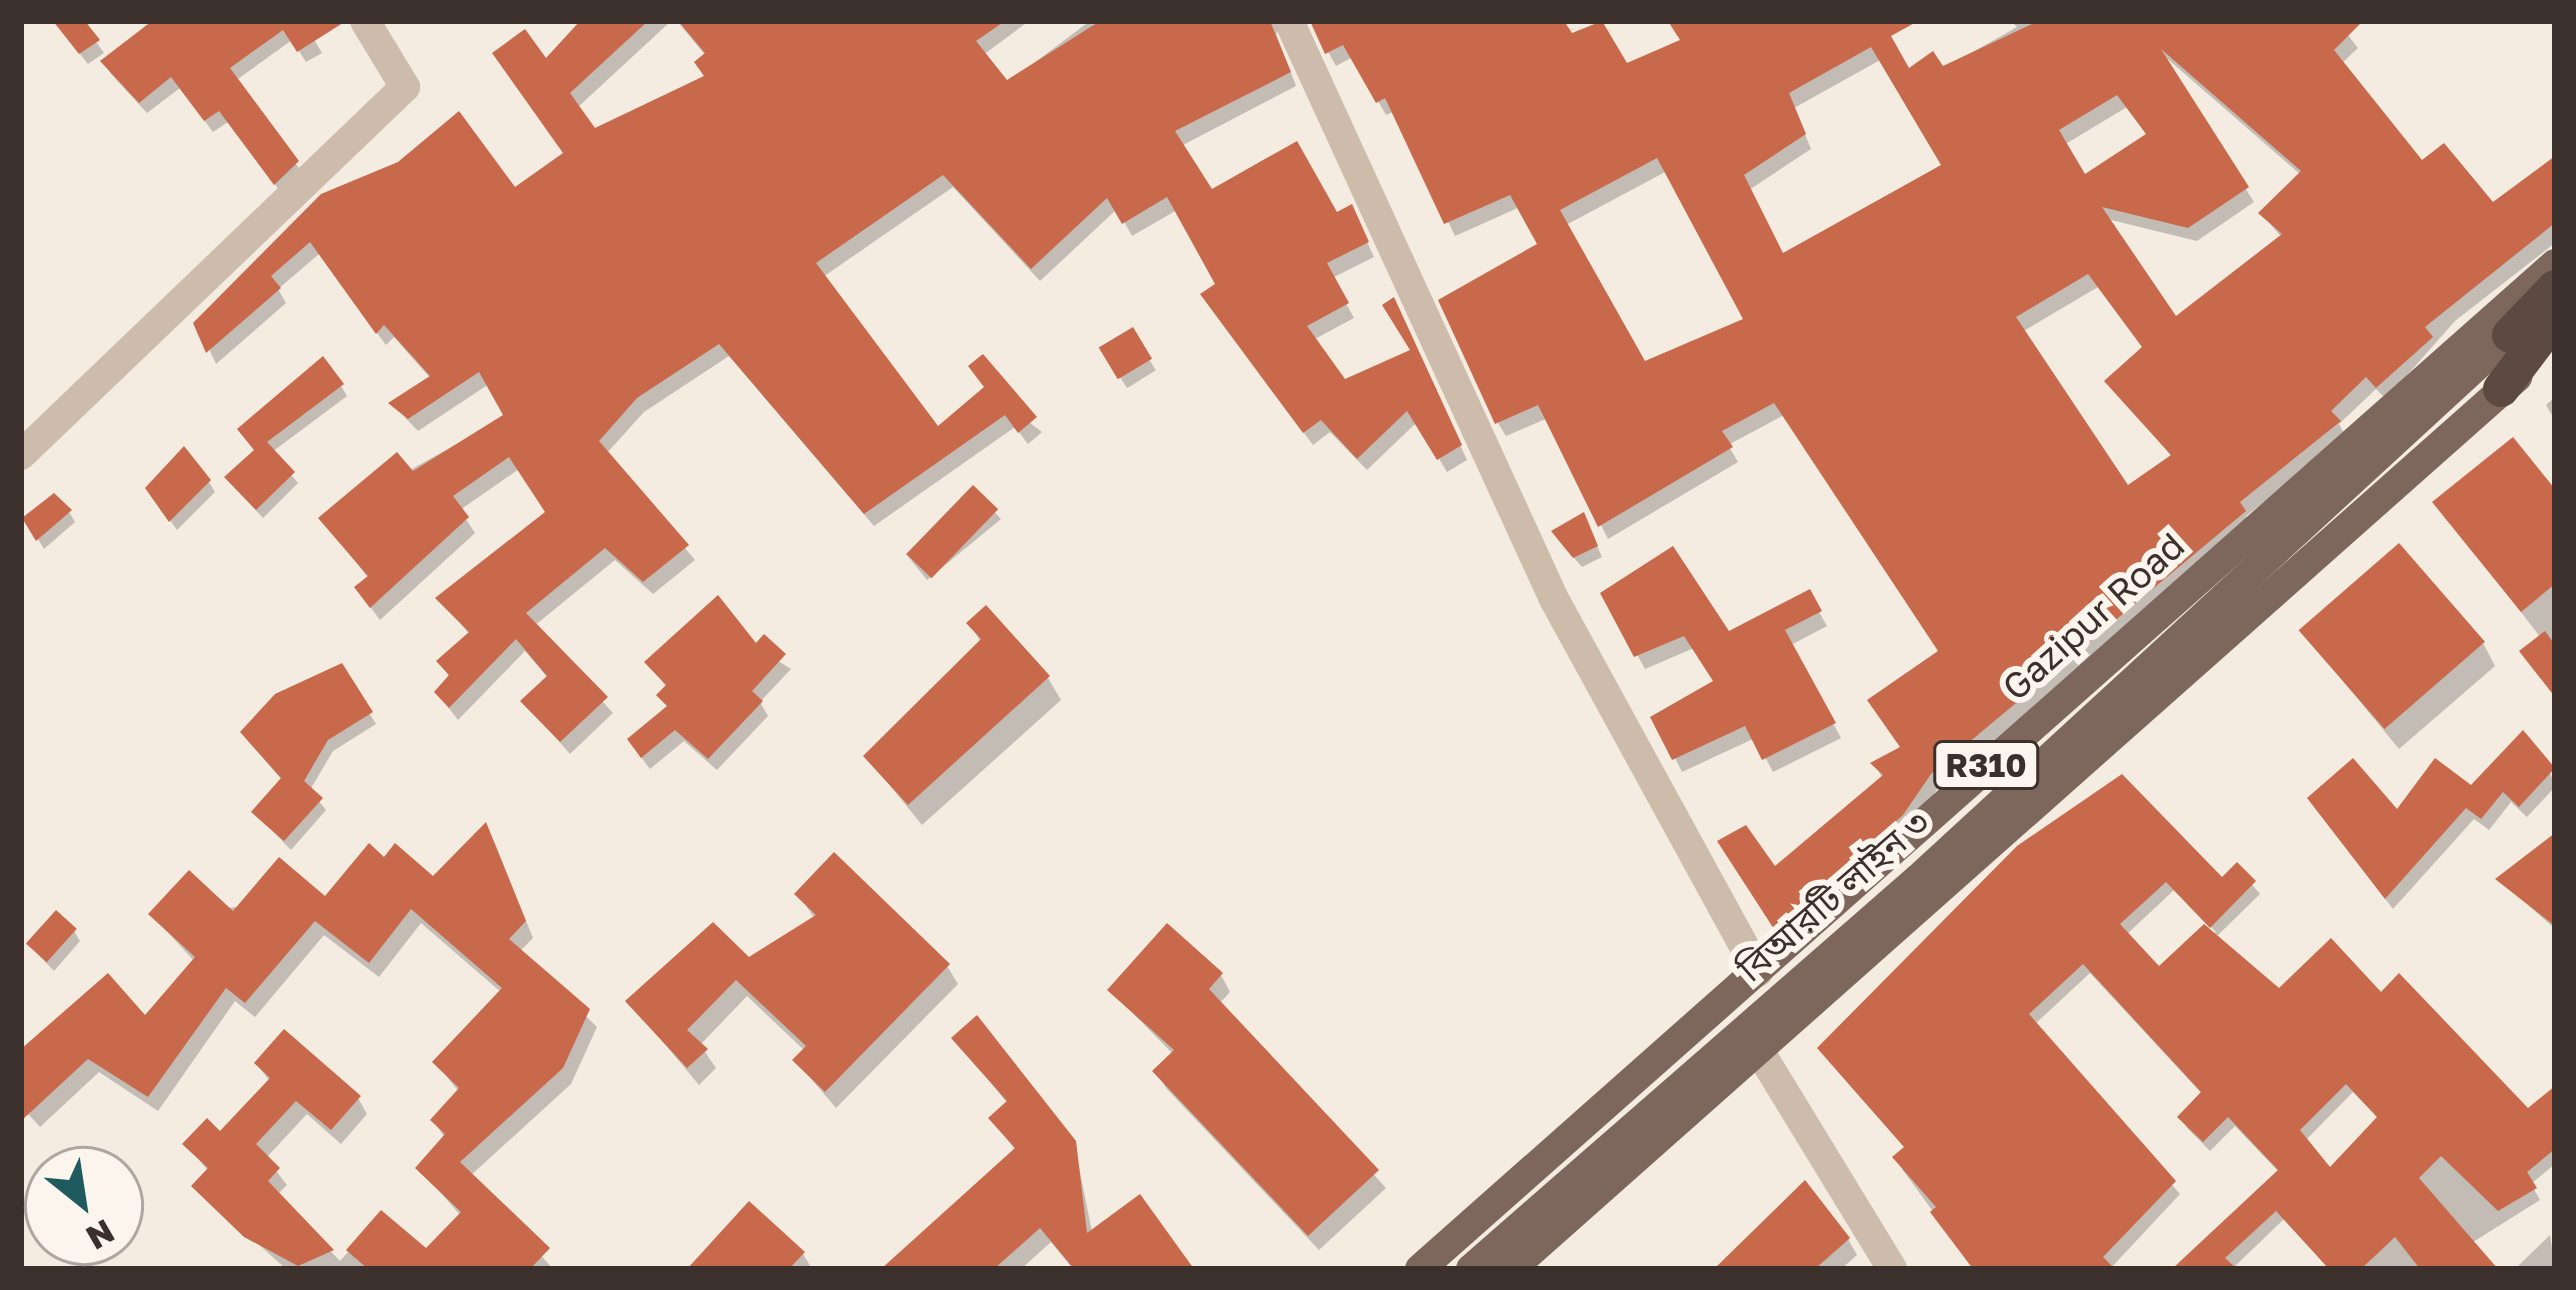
<!DOCTYPE html>
<meta charset="utf-8">
<style>
body{margin:0}
#map{position:relative;width:2576px;height:1290px;overflow:hidden;background:#f4ebe1;font-family:"Golos Text","Noto Sans Bengali",sans-serif}
div>[style]{position:absolute}
.shadow>*{inset:0;background:#0003;transform-origin:0 0}
.building>*{inset:0;background:#c8694b;transform-origin:0 0}
.street>*{height:30px;margin:-15px;padding:0 15px;transform-origin:15px;border-radius:15px;background:#cdbbac}
.primary>*{height:30px;margin:-15px;padding:0 15px;transform-origin:15px;border-radius:15px;background:#7d675c}
.highway>*{height:36px;margin:-18px;padding:0 18px;transform-origin:18px;border-radius:18px;background:#5c4a42}
span{translate:-50% -50%;white-space:nowrap;text-align:center;line-height:1.15;-webkit-text-stroke:12px #fbf5ee;paint-order:stroke}
.shield-label span{padding:3px 9px;background:#fbf5ee;border:3px solid;border-radius:9px;-webkit-text-stroke-width:0}
.shield-label{font-size:33px;color:#3b302b;font-weight:700}
.street-label{font-size:36px;color:#3b302b}
.frame{position:absolute;inset:0;border:24px solid #3b302b;pointer-events:none}
.north{position:absolute;left:24px;top:1146px;width:120px;height:120px;box-sizing:border-box;background:#fbf5ee;border:3px solid #aea6a0;border-radius:50%;rotate:150deg;font-size:33px;font-weight:700;line-height:48px;text-align:center;color:#3b302b}
.north::after{content:'';display:block;margin:auto;width:42px;height:54px;background:#1f5a5e;clip-path:polygon(50% 0,100% 100%,50% 72%,0 100%)}
</style>
<div id="map">
<div class="shadow">
<i style="clip-path:polygon(54px 21px,81px 21px,104px 53px,88px 64px)"></i>
<i style="clip-path:polygon(152px 21px,303px 21px,322px 53px,306px 62px,292px 40px,235px 81px,304px 175px,283px 195px,228px 122px,213px 132px,180px 88px,147px 113px,111px 74px,104px 62px)"></i>
<i style="clip-path:polygon(584px 21px,671px 21px,577px 108px,594px 132px,707px 78px,706px 56px,677px 21px,1029px 21px,983px 55px,1006px 84px,1090px 21px,1285px 21px,1276px 34px,1296px 86px,1181px 146px,1211px 193px,1358px 222px,1374px 257px,1332px 278px,1354px 318px,1313px 340px,1344px 383px,1414px 351px,1401px 315px,1467px 460px,1447px 472px,1417px 422px,1367px 470px,1330px 432px,1313px 445px,1211px 308px,1219px 285px,1177px 210px,1132px 236px,1117px 209px,1040px 281px,953px 187px,823px 277px,937px 431px,986px 389px,1042px 432px,1028px 444px,1015px 427px,874px 526px,729px 356px,644px 412px,606px 454px,695px 560px,653px 594px,615px 560px,534px 626px,613px 713px,570px 754px,524px 701px,548px 678px,525px 651px,458px 720px,437px 693px,450px 678px,440px 662px,470px 635px,439px 598px,548px 513px,519px 469px,460px 510px,475px 533px,380px 620px,366px 601px,369px 579px,322px 519px,507px 416px,489px 384px,418px 431px,392px 404px,431px 379px,394px 337px,386px 345px,319px 254px,278px 289px,286px 303px,216px 364px,197px 323px,323px 197px,514px 191px,566px 154px,545px 63px)"></i>
<i style="clip-path:polygon(evenodd,1311px 21px,1560px 21px,1649px 143px,1683px 41px,1670px 21px,1881px 21px,1908px 72px,1941px 70px,2017px 27px,2011px 21px,2337px 21px,2358px 48px,2341px 64px,2422px 164px,2493px 206px,2555px 158px,2555px 243px,2455px 321px,2386px 399px,2376px 389px,2339px 424px,2346px 437px,2246px 516px,2252px 527px,1938px 788px,1910px 829px,1784px 941px,1729px 856px,1774px 870px,1883px 779px,1874px 764px,1903px 749px,1941px 652px,1784px 415px,1728px 445px,1738px 462px,1608px 539px,1548px 418px,1506px 436px,1498px 423px,1541px 245px,1520px 207px,1455px 236px,1395px 111px,1386px 115px,1353px 57px,1336px 66px,1311px 21px,2162px 54px,2301px 175px,2262px 214px,2282px 238px,2175px 321px,2107px 219px,2197px 241px,2254px 202px,2162px 54px,1311px 21px,1882px 59px,1945px 166px,1782px 256px,1749px 190px,1811px 149px,1794px 108px,1882px 59px,1311px 21px,2127px 107px,2148px 136px,2084px 178px,2064px 145px,2127px 107px,1311px 21px,1667px 171px,1748px 320px,1644px 364px,1566px 225px,1667px 171px,1311px 21px,2098px 287px,2144px 349px,2108px 382px,2173px 458px,2127px 490px,2022px 332px,2098px 287px)"></i>
<i style="left:1132px;top:332px;width:45px;height:34px;rotate:58deg"></i>
<i style="clip-path:polygon(341px 386px,347px 396px,272px 452px,298px 483px,263px 518px,234px 487px,256px 452px,247px 439px)"></i>
<i style="clip-path:polygon(2555px 397px,2555px 420px,2546px 405px)"></i>
<i style="clip-path:polygon(209px 482px,215px 492px,177px 530px,155px 499px)"></i>
<i style="clip-path:polygon(973px 489px,1001px 519px,927px 580px,906px 554px)"></i>
<i style="clip-path:polygon(2555px 494px,2555px 694px,2541px 638px,2436px 503px)"></i>
<i style="clip-path:polygon(69px 512px,75px 522px,44px 549px,26px 519px)"></i>
<i style="clip-path:polygon(1589px 527px,1602px 557px,1582px 567px,1561px 543px)"></i>
<i style="clip-path:polygon(1808px 593px,1827px 626px,1791px 645px,1841px 738px,1773px 772px,1755px 738px,1682px 772px,1675px 758px,1717px 683px,1694px 648px,1645px 669px,1604px 594px,1728px 635px)"></i>
<i style="clip-path:polygon(970px 623px,1048px 678px,1061px 700px,922px 825px,866px 756px,980px 641px)"></i>
<i style="clip-path:polygon(2302px 631px,2483px 643px,2495px 666px,2399px 749px)"></i>
<i style="clip-path:polygon(756px 647px,791px 669px,760px 702px,768px 716px,717px 770px,684px 741px,650px 769px,638px 753px,667px 709px,667px 688px,648px 662px)"></i>
<i style="clip-path:polygon(341px 667px,376px 724px,333px 751px,310px 790px,326px 810px,291px 850px,254px 812px,283px 781px,250px 743px)"></i>
<i style="clip-path:polygon(2550px 772px,2555px 787px,2527px 817px,2511px 802px,2489px 830px,2474px 819px,2393px 909px,2318px 811px,2397px 814px)"></i>
<i style="clip-path:polygon(2555px 837px,2555px 929px,2499px 879px)"></i>
<i style="clip-path:polygon(494px 841px,533px 938px,519px 952px,597px 1027px,571px 1084px,470px 1176px,553px 1269px,286px 1269px,195px 1187px,209px 1172px,186px 1144px,221px 1135px,270px 1082px,257px 1064px,358px 1098px,367px 1114px,341px 1144px,307px 1114px,266px 1158px,287px 1185px,277px 1195px,340px 1261px,382px 1214px,426px 1252px,461px 1216px,419px 1168px,445px 1138px,433px 1120px,459px 1092px,436px 1063px,502px 993px,421px 923px,379px 977px,324px 935px,255px 1017px,235px 1001px,158px 1111px,99px 1072px,40px 1127px,21px 1106px,21px 1053px,145px 1019px,195px 962px,151px 914px,325px 900px,385px 861px,433px 880px)"></i>
<i style="clip-path:polygon(evenodd,2019px 849px,2222px 882px,2237px 867px,2260px 894px,2216px 937px,2280px 992px,2381px 996px,2528px 1112px,2555px 1090px,2555px 1164px,2531px 1184px,2540px 1200px,2473px 1242px,2491px 1269px,2329px 1269px,2284px 1219px,2232px 1269px,2180px 1269px,2280px 1173px,2235px 1126px,2210px 1151px,2187px 1128px,2181px 1117px,2203px 1095px,2090px 973px,2034px 1025px,2180px 1194px,2110px 1269px,1975px 1269px,1902px 1169px,1906px 1149px,1827px 1059px,2019px 849px,2174px 890px,2216px 932px,2159px 970px,2126px 935px,2174px 890px,2019px 849px,2353px 1092px,2379px 1119px,2329px 1171px,2305px 1141px,2353px 1092px)"></i>
<i style="clip-path:polygon(798px 894px,947px 966px,958px 984px,836px 1108px,796px 1061px,805px 1051px,747px 996px,700px 1045px,716px 1068px,699px 1085px,629px 1001px,749px 961px,815px 919px)"></i>
<i style="clip-path:polygon(74px 931px,80px 941px,54px 971px,28px 944px)"></i>
<i style="clip-path:polygon(1221px 975px,1230px 992px,1219px 1004px,1386px 1188px,1319px 1250px,1166px 1088px,1156px 1071px,1174px 1055px,1110px 990px)"></i>
<i style="clip-path:polygon(955px 1038px,1074px 1142px,1092px 1232px,1189px 1269px,1073px 1269px,1051px 1242px,1021px 1269px,889px 1269px,1016px 1151px,992px 1119px,1008px 1104px)"></i>
<i style="clip-path:polygon(2550px 1235px,2555px 1269px,2515px 1269px)"></i>
<i style="clip-path:polygon(1848px 1239px,1857px 1255px,1841px 1269px,1726px 1269px)"></i>
<i style="clip-path:polygon(803px 1254px,812px 1269px,688px 1269px)"></i>
</div>
<div class="building">
<i style="clip-path:polygon(53px 21px,85px 21px,100px 40px,79px 54px)"></i>
<i style="clip-path:polygon(152px 21px,346px 21px,297px 52px,283px 30px,230px 68px,299px 161px,274px 185px,219px 111px,204px 121px,171px 77px,139px 103px,100px 61px)"></i>
<i style="clip-path:polygon(580px 21px,648px 21px,570px 93px,595px 128px,704px 76px,694px 62px,705px 53px,678px 21px,1005px 21px,976px 41px,1007px 80px,1100px 21px,1270px 21px,1291px 72px,1175px 131px,1212px 189px,1297px 141px,1337px 212px,1352px 204px,1369px 242px,1327px 263px,1349px 303px,1307px 326px,1345px 379px,1410px 350px,1382px 305px,1394px 297px,1462px 445px,1437px 460px,1407px 411px,1357px 459px,1321px 420px,1303px 433px,1200px 294px,1215px 284px,1167px 197px,1122px 224px,1107px 198px,1031px 269px,943px 175px,816px 263px,938px 426px,984px 387px,968px 366px,983px 354px,1037px 417px,1018px 433px,1005px 415px,864px 514px,719px 344px,637px 398px,599px 441px,689px 545px,643px 582px,605px 548px,526px 613px,608px 697px,560px 742px,520px 701px,547px 676px,516px 639px,449px 708px,434px 692px,449px 675px,436px 661px,469px 632px,435px 598px,545px 512px,509px 457px,453px 496px,469px 517px,370px 608px,354px 587px,368px 576px,318px 518px,397px 452px,413px 471px,503px 415px,479px 372px,408px 419px,388px 403px,430px 376px,384px 325px,376px 334px,310px 242px,271px 276px,281px 288px,206px 353px,193px 323px,321px 194px,398px 162px,459px 111px,515px 187px,563px 153px,492px 53px,525px 29px,546px 58px)"></i>
<i style="clip-path:polygon(evenodd,1310px 21px,1564px 21px,1572px 33px,1602px 21px,1627px 63px,1680px 40px,1668px 21px,1918px 21px,1891px 36px,1909px 68px,1933px 51px,1943px 66px,2038px 21px,2363px 21px,2334px 50px,2422px 160px,2444px 143px,2493px 202px,2555px 156px,2555px 223px,2425px 327px,2433px 337px,2376px 388px,2366px 377px,2331px 411px,2341px 421px,2240px 502px,2246px 511px,1931px 774px,1903px 815px,1774px 929px,1717px 841px,1746px 825px,1775px 866px,1883px 775px,1870px 763px,1900px 747px,1867px 700px,1938px 651px,1774px 403px,1722px 431px,1733px 447px,1598px 527px,1538px 405px,1495px 424px,1438px 300px,1537px 244px,1510px 195px,1444px 224px,1385px 98px,1376px 103px,1343px 45px,1325px 54px,1310px 21px,1871px 47px,1941px 165px,1783px 253px,1744px 175px,1806px 134px,1789px 93px,1871px 47px,1310px 21px,2161px 49px,2301px 171px,2258px 213px,2282px 234px,2176px 316px,2102px 207px,2188px 228px,2249px 187px,2161px 49px,1310px 21px,2117px 95px,2146px 134px,2085px 174px,2059px 130px,2117px 95px,1310px 21px,1657px 158px,1743px 319px,1645px 361px,1560px 210px,1657px 158px,1310px 21px,2088px 274px,2142px 347px,2104px 381px,2171px 455px,2128px 485px,2016px 317px,2088px 274px)"></i>
<i style="left:1133px;top:327px;width:37px;height:40px;rotate:59deg"></i>
<i style="clip-path:polygon(323px 356px,344px 384px,267px 442px,295px 472px,256px 510px,224px 477px,254px 450px,237px 429px)"></i>
<i style="clip-path:polygon(2513px 437px,2555px 489px,2555px 584px,2521px 612px,2432px 502px)"></i>
<i style="clip-path:polygon(184px 446px,211px 480px,169px 522px,145px 488px)"></i>
<i style="left:973px;top:485px;width:35px;height:96px;rotate:44deg"></i>
<i style="clip-path:polygon(54px 493px,72px 510px,36px 541px,22px 518px)"></i>
<i style="clip-path:polygon(1584px 512px,1598px 546px,1573px 558px,1551px 531px)"></i>
<i style="left:2399px;top:543px;width:131px;height:133px;rotate:49deg"></i>
<i style="clip-path:polygon(1673px 546px,1729px 631px,1810px 589px,1822px 611px,1785px 630px,1836px 723px,1762px 760px,1745px 726px,1672px 760px,1650px 717px,1713px 681px,1684px 636px,1634px 657px,1600px 593px)"></i>
<i style="clip-path:polygon(718px 595px,756px 643px,764px 634px,786px 654px,752px 691px,763px 701px,708px 759px,675px 730px,641px 758px,627px 739px,667px 706px,656px 695px,666px 685px,644px 662px)"></i>
<i style="clip-path:polygon(986px 605px,1050px 676px,908px 805px,863px 756px,981px 639px,966px 623px)"></i>
<i style="clip-path:polygon(2545px 631px,2555px 645px,2555px 697px,2519px 651px)"></i>
<i style="clip-path:polygon(342px 663px,373px 712px,328px 740px,304px 781px,323px 798px,284px 841px,251px 812px,281px 778px,240px 732px,275px 694px)"></i>
<i style="clip-path:polygon(2523px 730px,2555px 768px,2519px 807px,2503px 792px,2481px 819px,2466px 808px,2385px 899px,2307px 798px,2353px 758px,2397px 809px,2435px 758px,2471px 785px)"></i>
<i style="clip-path:polygon(evenodd,2122px 774px,2222px 877px,2237px 862px,2256px 881px,2210px 928px,2166px 882px,2120px 924px,2159px 966px,2204px 924px,2279px 988px,2331px 938px,2381px 992px,2399px 973px,2528px 1108px,2555px 1086px,2555px 1149px,2527px 1172px,2537px 1188px,2498px 1211px,2441px 1156px,2419px 1178px,2498px 1269px,2420px 1269px,2395px 1237px,2361px 1269px,2329px 1269px,2276px 1211px,2225px 1258px,2237px 1269px,2172px 1269px,2278px 1170px,2228px 1117px,2203px 1142px,2177px 1117px,2201px 1092px,2083px 964px,2029px 1014px,2176px 1181px,2103px 1257px,2115px 1269px,1973px 1269px,1930px 1212px,1936px 1207px,1892px 1157px,1904px 1147px,1817px 1048px,2017px 846px,2122px 774px,2346px 1084px,2377px 1117px,2330px 1167px,2300px 1130px,2346px 1084px)"></i>
<i style="clip-path:polygon(486px 822px,526px 921px,509px 939px,590px 1009px,563px 1068px,460px 1162px,550px 1248px,530px 1269px,368px 1269px,346px 1250px,381px 1210px,426px 1248px,461px 1212px,415px 1168px,445px 1134px,430px 1120px,459px 1088px,432px 1062px,502px 988px,411px 909px,369px 963px,315px 921px,245px 1003px,226px 988px,148px 1097px,88px 1059px,21px 1121px,21px 1049px,108px 973px,145px 1015px,195px 957px,148px 914px,189px 870px,233px 911px,279px 857px,325px 896px,369px 843px,384px 857px,395px 843px,433px 876px)"></i>
<i style="clip-path:polygon(2555px 833px,2555px 926px,2495px 879px)"></i>
<i style="clip-path:polygon(834px 852px,950px 964px,825px 1092px,792px 1060px,806px 1046px,736px 980px,687px 1030px,708px 1049px,687px 1068px,625px 1001px,713px 922px,749px 957px,816px 915px,794px 894px)"></i>
<i style="left:56px;top:910px;width:28px;height:45px;rotate:42deg"></i>
<i style="clip-path:polygon(1167px 923px,1223px 973px,1209px 989px,1379px 1170px,1308px 1236px,1152px 1071px,1174px 1050px,1107px 990px)"></i>
<i style="clip-path:polygon(977px 1015px,1076px 1141px,1087px 1233px,1140px 1194px,1194px 1269px,1074px 1269px,1040px 1228px,994px 1269px,881px 1269px,1015px 1148px,988px 1118px,1007px 1101px,951px 1038px)"></i>
<i style="clip-path:polygon(284px 1029px,361px 1096px,331px 1130px,296px 1101px,256px 1144px,280px 1168px,268px 1181px,334px 1250px,298px 1266px,244px 1237px,191px 1186px,208px 1168px,182px 1144px,207px 1118px,220px 1131px,270px 1078px,254px 1063px)"></i>
<i style="clip-path:polygon(1805px 1180px,1850px 1238px,1815px 1269px,1714px 1269px)"></i>
<i style="clip-path:polygon(749px 1201px,805px 1252px,789px 1269px,687px 1269px)"></i>
</div>
<div class="street">
<i style="left:1289px;top:21px;width:636px;rotate:65.37deg"></i>
<i style="left:1554px;top:599px;width:425px;rotate:61.3deg"></i>
<i style="left:21px;top:455px;width:532px;rotate:-43.78deg"></i>
<i style="left:405px;top:87px;width:77px;rotate:-121.2deg"></i>
<i style="left:1761px;top:1054px;width:252px;rotate:58.6deg"></i>
</div>
<div class="primary">
<i style="left:1420px;top:1269px;width:1516px;rotate:-41.52deg"></i>
<i style="left:1471px;top:1269px;width:593px;rotate:-41.1deg"></i>
<i style="left:1918px;top:879px;width:804px;rotate:-42.58deg"></i>
<i style="left:1511px;top:1269px;width:1345px;rotate:-41.56deg"></i>
</div>
<div class="highway">
<i style="left:2510px;top:335px;width:65px;rotate:-46.2deg"></i>
<i style="left:2501px;top:389px;width:89px;rotate:-52.7deg"></i>
</div>
<div class="shield-label">
<span style="left:1986px;top:765px">R310</span>
</div>
<div class="street-label">
<span style="left:2093px;top:616px;rotate:-42deg">Gazipur Road</span>
<span style="left:1833px;top:895px;rotate:-41deg">বিআরটি লাইন ৩</span>
</div>
<div class="frame"></div>
<div class="north">N</div>
</div>
